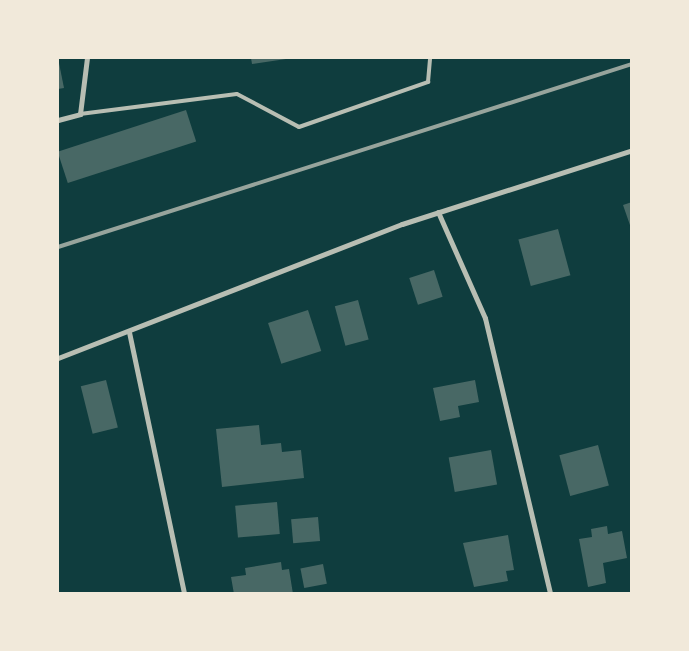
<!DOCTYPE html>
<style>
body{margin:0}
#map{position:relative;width:689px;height:651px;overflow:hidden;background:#0f3d3e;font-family:Lato,sans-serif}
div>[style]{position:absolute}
.building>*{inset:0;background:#486865;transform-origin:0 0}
.service>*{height:4px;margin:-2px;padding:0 2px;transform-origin:2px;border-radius:2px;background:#b8beb3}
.minor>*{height:5px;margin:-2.5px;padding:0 2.5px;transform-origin:2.5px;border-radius:2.5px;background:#b8beb3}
.rail>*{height:4px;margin:-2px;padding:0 2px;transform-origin:2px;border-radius:2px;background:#97a49c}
span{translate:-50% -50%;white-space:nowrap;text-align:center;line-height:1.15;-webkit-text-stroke:4.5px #f1e9da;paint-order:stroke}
.frame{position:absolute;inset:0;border:59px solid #f1e9da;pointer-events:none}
</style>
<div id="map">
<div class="building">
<i style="clip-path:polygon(58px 58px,64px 88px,58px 89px)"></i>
<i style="clip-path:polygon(251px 58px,286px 58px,286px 59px,252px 64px)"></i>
<i style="left:186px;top:110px;width:33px;height:135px;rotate:72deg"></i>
<i style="clip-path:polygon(632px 202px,632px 228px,631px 228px,623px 205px)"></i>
<i style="left:558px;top:229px;width:48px;height:41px;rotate:75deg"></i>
<i style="left:434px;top:270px;width:28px;height:26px;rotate:72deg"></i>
<i style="left:358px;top:300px;width:41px;height:24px;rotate:75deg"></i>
<i style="left:308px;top:310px;width:43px;height:42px;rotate:72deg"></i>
<i style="left:106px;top:380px;width:49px;height:26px;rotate:76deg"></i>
<i style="clip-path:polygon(475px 380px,479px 402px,458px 406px,460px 417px,440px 421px,433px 388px)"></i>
<i style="clip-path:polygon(259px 425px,261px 445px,281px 443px,282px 452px,301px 450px,304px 478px,222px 487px,216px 429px)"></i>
<i style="left:598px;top:445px;width:42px;height:40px;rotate:75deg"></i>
<i style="left:491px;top:450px;width:35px;height:43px;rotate:80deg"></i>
<i style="left:277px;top:502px;width:32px;height:42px;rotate:85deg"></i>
<i style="left:318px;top:517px;width:24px;height:27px;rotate:85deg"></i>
<i style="clip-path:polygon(607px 526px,608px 534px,622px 531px,627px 558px,603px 563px,606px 583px,588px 587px,579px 539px,592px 537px,591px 529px)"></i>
<i style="clip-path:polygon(508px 535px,514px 570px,506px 571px,508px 581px,474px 587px,463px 543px)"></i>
<i style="clip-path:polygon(281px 562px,282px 570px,289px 569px,293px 594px,234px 594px,231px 577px,246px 575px,245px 568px)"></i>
<i style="left:323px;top:564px;width:20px;height:23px;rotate:79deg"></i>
</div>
<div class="service">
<i style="left:80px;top:114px;width:158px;rotate:-7.3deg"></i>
<i style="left:237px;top:94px;width:70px;rotate:28deg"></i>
<i style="left:299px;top:127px;width:137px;rotate:-19.2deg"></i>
<i style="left:428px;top:82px;width:24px;rotate:-85deg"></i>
</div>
<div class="minor">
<i style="left:58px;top:120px;width:23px;rotate:-15deg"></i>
<i style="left:80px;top:114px;width:56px;rotate:-82.9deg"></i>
<i style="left:438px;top:212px;width:116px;rotate:66.1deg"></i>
<i style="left:485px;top:318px;width:284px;rotate:76.7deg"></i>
<i style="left:129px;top:332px;width:268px;rotate:78.1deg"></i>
<i style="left:58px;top:358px;width:369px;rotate:-21.3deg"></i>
<i style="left:402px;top:224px;width:242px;rotate:-17.8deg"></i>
</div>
<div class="rail">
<i style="left:58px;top:247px;width:602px;rotate:-17.68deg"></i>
</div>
<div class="frame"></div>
</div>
